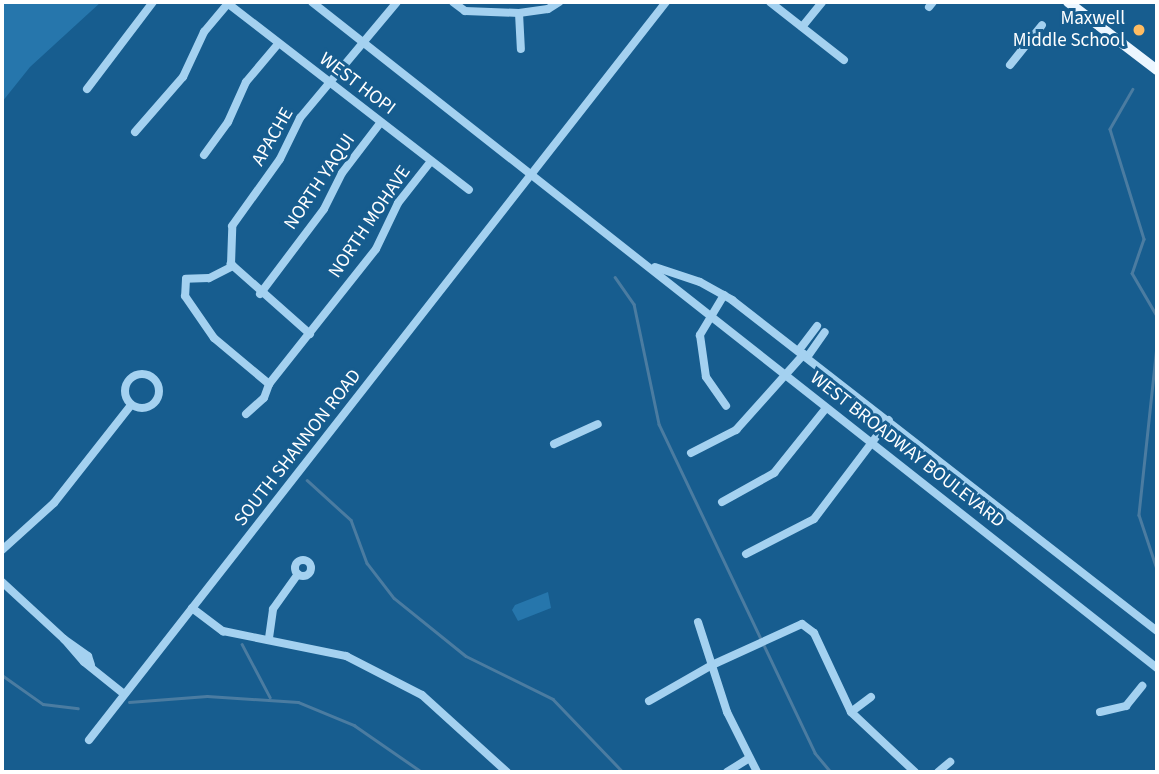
<!DOCTYPE html>
<style>
body{margin:0}
#map{position:relative;width:1159px;height:774px;overflow:hidden;background:#175d8f;font-family:"Source Sans 3",sans-serif}
div>[style]{position:absolute}
.green>*{inset:0;background:#2676ac}
.stream>*{height:2.5px;margin:-1.25px;padding:0 1.25px;transform-origin:1.25px;border-radius:1.25px;background:#4b7ca1}
.minor>*{height:8px;margin:-4px;padding:0 4px;transform-origin:4px;border-radius:4px;background:#a4d1f0}
.minor>.ring{margin:-4px;padding:0;box-sizing:content-box;background:none;border:8px solid #a4d1f0;border-radius:50%}
.major>*{height:10px;margin:-5px;padding:0 5px;transform-origin:5px;border-radius:5px;background:#ecf6ff}
.dots>*{width:19px;height:19px;translate:-50% -50%;box-sizing:border-box;border:4px solid #175d8f;border-radius:50%}
span{translate:-50% -50%;white-space:nowrap;text-align:center;line-height:1.15;-webkit-text-stroke:6px #175d8f;paint-order:stroke}
.poi-label{font-size:19px;color:#fff}
.right{translate:-100% -50%;text-align:right}
.street-label{font-size:19px;color:#fff}
.frame{position:absolute;inset:0;border:4px solid #fff;pointer-events:none}
</style>
<div id="map">
<div class="green">
<i style="clip-path:polygon(2px 2px,101px 2px,30px 67px,2px 102px)"></i>
<i style="clip-path:polygon(548px 592px,551px 608px,518px 621px,512px 610px,515px 605px)"></i>
</div>
<div class="stream">
<i style="left:1133px;top:89px;width:46px;rotate:119.9deg"></i>
<i style="left:1110px;top:129px;width:115px;rotate:72.8deg"></i>
<i style="left:1144px;top:239px;width:36px;rotate:109deg"></i>
<i style="left:1132px;top:273px;width:50px;rotate:59.8deg"></i>
<i style="left:615px;top:277px;width:33px;rotate:55deg"></i>
<i style="left:634px;top:304px;width:123px;rotate:78.2deg"></i>
<i style="left:659px;top:424px;width:364px;rotate:64.6deg"></i>
<i style="left:815px;top:753px;width:25px;rotate:50deg"></i>
<i style="left:1157px;top:346px;width:170px;rotate:96.1deg"></i>
<i style="left:1139px;top:515px;width:57px;rotate:71.6deg"></i>
<i style="left:307px;top:480px;width:59px;rotate:42.3deg"></i>
<i style="left:351px;top:520px;width:46px;rotate:69.6deg"></i>
<i style="left:367px;top:563px;width:44px;rotate:52.4deg"></i>
<i style="left:394px;top:598px;width:92px;rotate:38.9deg"></i>
<i style="left:466px;top:656px;width:97px;rotate:26.3deg"></i>
<i style="left:553px;top:699px;width:101px;rotate:46.2deg"></i>
<i style="left:242px;top:644px;width:60px;rotate:62.2deg"></i>
<i style="left:2px;top:675px;width:50px;rotate:35.3deg"></i>
<i style="left:43px;top:704px;width:35px;rotate:7deg"></i>
<i style="left:129px;top:702px;width:78px;rotate:-4.4deg"></i>
<i style="left:207px;top:696px;width:91px;rotate:3.8deg"></i>
<i style="left:298px;top:702px;width:61px;rotate:22.3deg"></i>
<i style="left:354px;top:725px;width:83px;rotate:34.7deg"></i>
</div>
<div class="minor">
<i style="left:226px;top:2px;width:307px;rotate:37.7deg"></i>
<i style="left:312px;top:2px;width:1076px;rotate:38.24deg"></i>
<i style="left:453px;top:2px;width:15px;rotate:37deg"></i>
<i style="left:465px;top:11px;width:54px;rotate:2.1deg"></i>
<i style="left:519px;top:13px;width:29px;rotate:-8deg"></i>
<i style="left:548px;top:9px;width:13px;rotate:-32deg"></i>
<i style="left:770px;top:2px;width:94px;rotate:38.1deg"></i>
<i style="left:929px;top:7px;width:6px;rotate:-51deg"></i>
<i style="left:519px;top:13px;width:36px;rotate:87deg"></i>
<i style="left:802px;top:27px;width:32px;rotate:-51deg"></i>
<i style="left:1010px;top:65px;width:51px;rotate:-51.3deg"></i>
<i style="left:87px;top:89px;width:109px;rotate:-52.8deg"></i>
<i style="left:135px;top:132px;width:73px;rotate:-48.9deg"></i>
<i style="left:183px;top:77px;width:50px;rotate:-65deg"></i>
<i style="left:204px;top:32px;width:38px;rotate:-50deg"></i>
<i style="left:204px;top:155px;width:41px;rotate:-54deg"></i>
<i style="left:228px;top:122px;width:44px;rotate:-65.8deg"></i>
<i style="left:246px;top:82px;width:50px;rotate:-49.9deg"></i>
<i style="left:233px;top:266px;width:27px;rotate:153deg"></i>
<i style="left:209px;top:278px;width:23px;rotate:178deg"></i>
<i style="left:186px;top:279px;width:17px;rotate:93deg"></i>
<i style="left:185px;top:296px;width:51px;rotate:55.4deg"></i>
<i style="left:214px;top:338px;width:72px;rotate:39.9deg"></i>
<i style="left:655px;top:267px;width:47px;rotate:18.4deg"></i>
<i style="left:700px;top:282px;width:37px;rotate:29deg"></i>
<i style="left:732px;top:300px;width:539px;rotate:37.91deg"></i>
<i style="left:260px;top:294px;width:106px;rotate:-53deg"></i>
<i style="left:324px;top:209px;width:40px;rotate:-63.4deg"></i>
<i style="left:342px;top:173px;width:64px;rotate:-52.6deg"></i>
<i style="left:724px;top:295px;width:47px;rotate:121deg"></i>
<i style="left:700px;top:335px;width:42px;rotate:81.9deg"></i>
<i style="left:706px;top:377px;width:35px;rotate:55deg"></i>
<i style="left:310px;top:334px;width:106px;rotate:-138.5deg"></i>
<i style="left:231px;top:264px;width:38px;rotate:-88deg"></i>
<i style="left:232px;top:226px;width:82px;rotate:-54.4deg"></i>
<i style="left:280px;top:159px;width:46px;rotate:-64deg"></i>
<i style="left:300px;top:118px;width:151px;rotate:-50.1deg"></i>
<i style="left:799px;top:350px;width:30px;rotate:-53deg"></i>
<i style="left:808px;top:356px;width:29px;rotate:-55deg"></i>
<i class="ring" style="left:125px;top:374px;width:26px;height:26px"></i>
<i style="left:246px;top:414px;width:24px;rotate:-42deg"></i>
<i style="left:264px;top:398px;width:15px;rotate:-70deg"></i>
<i style="left:269px;top:384px;width:172px;rotate:-51.6deg"></i>
<i style="left:376px;top:249px;width:51px;rotate:-64.4deg"></i>
<i style="left:398px;top:203px;width:53px;rotate:-51.8deg"></i>
<i style="left:554px;top:444px;width:48px;rotate:-24.4deg"></i>
<i style="left:691px;top:453px;width:51px;rotate:-27.1deg"></i>
<i style="left:736px;top:430px;width:102px;rotate:-48.2deg"></i>
<i style="left:722px;top:502px;width:60px;rotate:-29.1deg"></i>
<i style="left:774px;top:473px;width:83px;rotate:-51.3deg"></i>
<i style="left:2px;top:550px;width:70px;rotate:-42.1deg"></i>
<i style="left:54px;top:503px;width:125px;rotate:-51.8deg"></i>
<i style="left:746px;top:554px;width:76px;rotate:-27.2deg"></i>
<i style="left:814px;top:519px;width:124px;rotate:-52.9deg"></i>
<i class="ring" style="left:295px;top:560px;width:8px;height:8px"></i>
<i style="left:2px;top:582px;width:84px;rotate:42.6deg"></i>
<i style="left:192px;top:608px;width:39px;rotate:37deg"></i>
<i style="left:223px;top:631px;width:126px;rotate:11.5deg"></i>
<i style="left:346px;top:656px;width:85px;rotate:27.2deg"></i>
<i style="left:422px;top:695px;width:115px;rotate:42.2deg"></i>
<i style="left:698px;top:622px;width:95px;rotate:72.1deg"></i>
<i style="left:727px;top:712px;width:67px;rotate:63.4deg"></i>
<i style="left:269px;top:638px;width:29px;rotate:-82deg"></i>
<i style="left:273px;top:609px;width:43px;rotate:-54.5deg"></i>
<i style="left:91px;top:665px;width:9px;rotate:-108deg"></i>
<i style="left:88px;top:656px;width:29px;rotate:-145deg"></i>
<i style="left:64px;top:639px;width:30px;rotate:49deg"></i>
<i style="left:84px;top:662px;width:51px;rotate:38.7deg"></i>
<i style="left:649px;top:701px;width:73px;rotate:-29.7deg"></i>
<i style="left:712px;top:665px;width:99px;rotate:-24.5deg"></i>
<i style="left:802px;top:624px;width:15px;rotate:37deg"></i>
<i style="left:814px;top:633px;width:87px;rotate:64.9deg"></i>
<i style="left:851px;top:712px;width:88px;rotate:43.2deg"></i>
<i style="left:851px;top:712px;width:25px;rotate:-37deg"></i>
<i style="left:1100px;top:712px;width:27px;rotate:-13deg"></i>
<i style="left:1126px;top:706px;width:26px;rotate:-51deg"></i>
<i style="left:89px;top:740px;width:937px;rotate:-51.98deg"></i>
<i style="left:727px;top:772px;width:25px;rotate:-32deg"></i>
<i style="left:938px;top:772px;width:16px;rotate:-40deg"></i>
</div>
<div class="major">
<i style="left:1068px;top:2px;width:112px;rotate:37.4deg"></i>
</div>
<div class="dots">
<i style="left:1139px;top:30px;background:#ffbc62"></i>
</div>
<div class="poi-label">
<span class="right" style="left:1125px;top:30px">Maxwell<br>Middle School</span>
</div>
<div class="street-label">
<span style="left:357px;top:84px;rotate:37deg">WEST HOPI</span>
<span style="left:273px;top:137px;rotate:-60deg">APACHE</span>
<span style="left:320px;top:182px;rotate:-56deg">NORTH YAQUI</span>
<span style="left:370px;top:222px;rotate:-56deg">NORTH MOHAVE</span>
<span style="left:298px;top:448px;rotate:-52deg">SOUTH SHANNON ROAD</span>
<span style="left:907px;top:450px;rotate:38deg">WEST BROADWAY BOULEVARD</span>
</div>
<div class="frame"></div>
</div>
